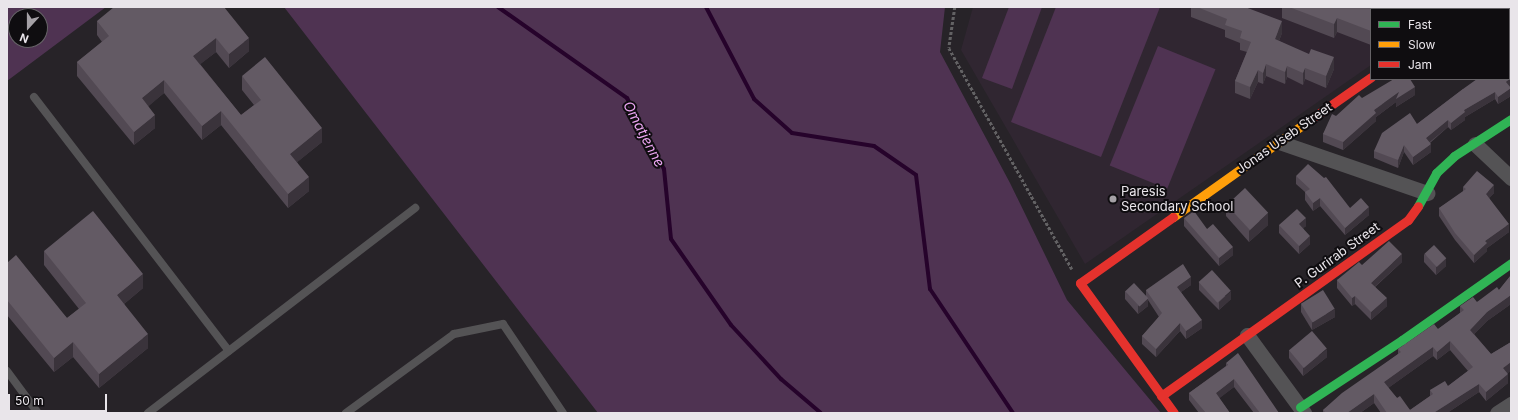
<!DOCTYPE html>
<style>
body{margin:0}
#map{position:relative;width:1518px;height:420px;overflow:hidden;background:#272328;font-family:Inter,sans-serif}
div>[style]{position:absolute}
.built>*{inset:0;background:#302631}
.green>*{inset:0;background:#4f3352;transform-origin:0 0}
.stream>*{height:4px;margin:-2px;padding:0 2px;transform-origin:2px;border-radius:2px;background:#26032b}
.path>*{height:2.5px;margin-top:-1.25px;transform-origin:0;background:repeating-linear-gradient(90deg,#636264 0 3px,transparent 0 5px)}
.lane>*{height:8px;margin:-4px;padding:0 4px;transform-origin:4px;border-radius:4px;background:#545355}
.street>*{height:15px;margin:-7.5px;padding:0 7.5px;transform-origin:7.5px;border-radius:7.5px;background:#545355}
.fast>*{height:9px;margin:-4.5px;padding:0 4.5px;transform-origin:4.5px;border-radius:4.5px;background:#30b455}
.slow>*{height:9px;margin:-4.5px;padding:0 4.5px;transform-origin:4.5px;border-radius:4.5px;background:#ff9f0a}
.jam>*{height:9px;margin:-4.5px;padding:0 4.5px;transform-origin:4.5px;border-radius:4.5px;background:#e5322d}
.wall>*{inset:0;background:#524953;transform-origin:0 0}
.shaded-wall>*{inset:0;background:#3a333b}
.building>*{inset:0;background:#635a64;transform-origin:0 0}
.dots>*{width:11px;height:11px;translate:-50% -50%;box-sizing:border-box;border:2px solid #0f0d10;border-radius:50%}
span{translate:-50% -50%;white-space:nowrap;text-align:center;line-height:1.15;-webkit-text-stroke:4px #0f0d10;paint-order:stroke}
.street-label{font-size:13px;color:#e9e5ea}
.poi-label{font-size:13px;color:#e9e5ea}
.left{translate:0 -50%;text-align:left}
.water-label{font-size:14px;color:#eca5f2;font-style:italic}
.frame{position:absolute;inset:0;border:8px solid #e9e5ea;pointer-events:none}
.legend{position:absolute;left:1370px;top:8px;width:140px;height:72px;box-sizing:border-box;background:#0f0d10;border:1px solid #666367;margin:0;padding:5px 7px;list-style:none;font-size:12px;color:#e9e5ea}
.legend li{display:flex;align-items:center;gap:8px;height:20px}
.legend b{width:20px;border:1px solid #666367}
.north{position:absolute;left:8px;top:8px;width:40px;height:40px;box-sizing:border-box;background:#0f0d10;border:1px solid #666367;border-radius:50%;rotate:201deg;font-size:11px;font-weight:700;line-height:16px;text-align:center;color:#e9e5ea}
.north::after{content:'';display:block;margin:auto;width:14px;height:18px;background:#a5a1a6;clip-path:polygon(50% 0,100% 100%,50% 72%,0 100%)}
.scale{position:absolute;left:8px;top:394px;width:99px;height:18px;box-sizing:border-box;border:2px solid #e9e5ea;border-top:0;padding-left:5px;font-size:12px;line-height:14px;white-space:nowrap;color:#e9e5ea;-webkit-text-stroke:3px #0f0d10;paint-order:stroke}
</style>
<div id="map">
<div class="built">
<i style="clip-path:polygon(973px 7px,1452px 7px,1371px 9px,1371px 65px,1085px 264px,961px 50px)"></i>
</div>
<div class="green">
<i style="clip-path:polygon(evenodd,7px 7px,106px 7px,7px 81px,7px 7px,16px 16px,40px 16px,40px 40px,16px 40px,16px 16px)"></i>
<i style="clip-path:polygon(284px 7px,945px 7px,940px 52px,1010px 183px,1067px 300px,1161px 413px,598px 413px)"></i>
<i style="clip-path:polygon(1009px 7px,1042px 7px,1012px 89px,982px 78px)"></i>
<i style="clip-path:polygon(1056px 7px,1160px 7px,1101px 157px,1011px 122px)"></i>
<i style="left:1158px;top:46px;width:62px;height:129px;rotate:22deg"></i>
</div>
<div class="stream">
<i style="left:498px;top:7px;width:158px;rotate:35.2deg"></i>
<i style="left:627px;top:98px;width:80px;rotate:62.5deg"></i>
<i style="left:664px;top:169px;width:70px;rotate:84.3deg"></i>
<i style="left:671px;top:239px;width:105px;rotate:55.1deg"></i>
<i style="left:731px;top:325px;width:74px;rotate:47.2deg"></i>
<i style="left:781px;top:379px;width:52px;rotate:40.4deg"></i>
<i style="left:706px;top:7px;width:104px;rotate:62.4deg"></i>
<i style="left:754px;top:99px;width:51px;rotate:41.8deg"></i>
<i style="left:792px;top:133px;width:83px;rotate:9deg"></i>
<i style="left:874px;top:146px;width:51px;rotate:34.6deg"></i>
<i style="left:916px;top:175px;width:115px;rotate:83deg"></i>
<i style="left:930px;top:289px;width:149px;rotate:56.2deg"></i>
</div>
<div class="path">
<i style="left:955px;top:7px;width:41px;rotate:98.3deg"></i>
<i style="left:949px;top:48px;width:253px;rotate:60.9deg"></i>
</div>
<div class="lane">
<i style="left:34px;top:97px;width:320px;rotate:52.5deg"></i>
<i style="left:7px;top:371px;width:52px;rotate:53.6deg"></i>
<i style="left:148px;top:413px;width:337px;rotate:-37.5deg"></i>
<i style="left:346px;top:413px;width:134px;rotate:-36.2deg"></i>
<i style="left:454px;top:334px;width:50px;rotate:-11.5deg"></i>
<i style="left:503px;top:324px;width:107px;rotate:56deg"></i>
</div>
<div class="street">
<i style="left:1469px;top:9px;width:3px;rotate:-45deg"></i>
<i style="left:1279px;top:142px;width:157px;rotate:19deg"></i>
<i style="left:1475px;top:144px;width:50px;rotate:43.4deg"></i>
<i style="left:1247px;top:335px;width:97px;rotate:53.8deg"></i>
<i style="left:1497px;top:413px;width:17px;rotate:-33deg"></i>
</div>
<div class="fast">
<i style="left:1418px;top:206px;width:38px;rotate:-61deg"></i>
<i style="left:1436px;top:173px;width:25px;rotate:-43deg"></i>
<i style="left:1454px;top:156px;width:68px;rotate:-33deg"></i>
<i style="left:1300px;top:407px;width:122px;rotate:-33.3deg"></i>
<i style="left:1402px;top:340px;width:133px;rotate:-35.2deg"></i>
</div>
<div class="slow">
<i style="left:1173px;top:217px;width:161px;rotate:-35.4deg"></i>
</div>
<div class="jam">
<i style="left:1304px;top:124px;width:82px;rotate:-35deg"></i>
<i style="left:1173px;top:217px;width:114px;rotate:144.6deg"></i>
<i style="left:1080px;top:283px;width:160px;rotate:54.1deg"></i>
<i style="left:1161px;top:396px;width:303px;rotate:-35.5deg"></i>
<i style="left:1408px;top:220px;width:17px;rotate:-54deg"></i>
</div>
<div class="wall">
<i style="clip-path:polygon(224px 7px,249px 51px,229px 68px,216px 52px,200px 64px,241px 115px,254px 105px,242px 90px,242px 76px,322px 142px,297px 162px,309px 191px,288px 208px,221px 125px,202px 140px,164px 93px,148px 106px,155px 128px,134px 145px,77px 76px,77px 62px,102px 42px,97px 35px,97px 21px)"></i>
<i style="clip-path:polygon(1191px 7px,1245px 7px,1282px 33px,1279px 41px,1334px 69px,1326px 88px,1305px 79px,1303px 85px,1287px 77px,1285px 84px,1266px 76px,1263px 84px,1258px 82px,1250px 99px,1235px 93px,1235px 81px,1247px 52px,1240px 50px,1240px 43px,1225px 37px,1225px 30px,1191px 17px)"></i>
<i style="clip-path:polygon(1282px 7px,1394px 7px,1393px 9px,1371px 9px,1371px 45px,1337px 32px,1334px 38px,1282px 18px)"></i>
<i style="left:1511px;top:7px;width:32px;height:3px;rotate:90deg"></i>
<i style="clip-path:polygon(1510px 87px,1511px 96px,1498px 104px,1495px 99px,1465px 117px,1465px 120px,1451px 130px,1448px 127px,1430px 143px,1431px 152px,1413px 165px,1404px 152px,1398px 168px,1374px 158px,1374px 151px,1417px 124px,1463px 89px)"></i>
<i style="clip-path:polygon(1415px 95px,1396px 107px,1396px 102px,1376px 117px,1376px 121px,1343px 150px,1323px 142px,1323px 134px,1336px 116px)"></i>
<i style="clip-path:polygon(1296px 176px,1350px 208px,1369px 215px,1345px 235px,1320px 206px,1313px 211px,1305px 200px,1305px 192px,1296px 184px)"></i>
<i style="clip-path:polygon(1463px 187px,1494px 193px,1489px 198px,1509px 232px,1487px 248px,1487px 251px,1474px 263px,1455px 240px,1439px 216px,1439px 208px,1463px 192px)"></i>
<i style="clip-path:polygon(1226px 205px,1268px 225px,1249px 242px,1226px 216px)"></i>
<i style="clip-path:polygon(1184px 218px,1207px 229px,1233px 255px,1219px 266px,1184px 226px)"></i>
<i style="clip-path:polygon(1279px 225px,1306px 226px,1303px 228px,1310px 244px,1299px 254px,1279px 233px)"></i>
<i style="clip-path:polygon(44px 251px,143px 288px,124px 304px,148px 348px,99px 388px,73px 357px,54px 372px,7px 315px,7px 263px,67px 318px,79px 309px,44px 265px)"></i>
<i style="clip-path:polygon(1424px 254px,1446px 266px,1436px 275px,1424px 262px)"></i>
<i style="clip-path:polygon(1402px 262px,1375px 287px,1387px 306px,1371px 320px,1355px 304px,1352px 306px,1337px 288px,1337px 280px,1362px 265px)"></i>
<i style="clip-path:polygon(evenodd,1511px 275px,1511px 304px,1487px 321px,1474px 334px,1491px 354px,1511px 342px,1511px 371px,1507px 373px,1508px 383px,1486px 401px,1479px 392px,1447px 413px,1381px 413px,1374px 403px,1360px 413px,1323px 413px,1323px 410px,1398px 354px,1398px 349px,1438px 329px,1460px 313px,1460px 306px,1477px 302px,1499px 290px,1511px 275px,1450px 350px,1468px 371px,1448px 386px,1430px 390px,1430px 396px,1410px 410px,1397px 398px,1388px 388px,1433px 356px,1437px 360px,1450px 350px)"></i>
<i style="clip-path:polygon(1199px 282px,1231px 299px,1219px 310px,1199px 290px)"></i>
<i style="clip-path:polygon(1191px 285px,1181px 292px,1202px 328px,1186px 339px,1180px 331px,1156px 357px,1142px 344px,1142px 336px,1159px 317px,1148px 300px,1148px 306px,1138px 314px,1125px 299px,1125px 291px,1146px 296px,1146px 290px)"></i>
<i style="clip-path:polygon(1301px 304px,1335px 317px,1312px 330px,1301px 312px)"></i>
<i style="clip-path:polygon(1289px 350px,1327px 357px,1303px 376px,1289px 358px)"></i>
<i style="clip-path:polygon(1226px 363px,1279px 413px,1254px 413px,1234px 387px,1219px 398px,1230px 413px,1199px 413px,1189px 400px,1189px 393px,1226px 366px)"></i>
</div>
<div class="shaded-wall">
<i style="clip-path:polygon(1388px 7px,1394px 7px,1393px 9px,1388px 9px)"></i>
<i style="clip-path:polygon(1337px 18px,1337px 32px,1334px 38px,1334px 24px)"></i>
<i style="clip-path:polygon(1282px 21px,1282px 33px,1275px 51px,1275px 39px)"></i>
<i style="clip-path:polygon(216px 38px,216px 52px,193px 70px,193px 56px)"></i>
<i style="clip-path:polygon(249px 38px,249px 51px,229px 68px,229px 54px)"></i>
<i style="clip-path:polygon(1334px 57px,1334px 69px,1326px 88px,1326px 76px)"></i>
<i style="clip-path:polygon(1266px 64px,1266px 76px,1263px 84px,1263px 73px)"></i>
<i style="clip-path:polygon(1287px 66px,1287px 77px,1285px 84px,1285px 72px)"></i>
<i style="clip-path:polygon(1305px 68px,1305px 79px,1303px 85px,1303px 73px)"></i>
<i style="clip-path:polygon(1258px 70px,1258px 82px,1250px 99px,1250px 87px)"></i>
<i style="clip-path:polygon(1511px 78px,1511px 86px,1506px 90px,1506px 82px)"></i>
<i style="clip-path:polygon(164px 80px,164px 93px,142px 112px,142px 98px)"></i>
<i style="clip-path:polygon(1415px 87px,1415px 95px,1396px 107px,1396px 102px,1376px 117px,1376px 121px,1343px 150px,1343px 142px,1374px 110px,1399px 92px)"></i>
<i style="clip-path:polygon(1511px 88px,1511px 96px,1498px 104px,1498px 97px)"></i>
<i style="clip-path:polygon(1495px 92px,1495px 99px,1465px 117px,1465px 120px,1451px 130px,1451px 123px,1464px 110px)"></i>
<i style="clip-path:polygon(221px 111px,221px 125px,202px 140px,202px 126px)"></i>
<i style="clip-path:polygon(155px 115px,155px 128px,134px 145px,134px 132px)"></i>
<i style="clip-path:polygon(1448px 120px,1448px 127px,1426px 145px,1426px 138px)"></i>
<i style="clip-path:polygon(322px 128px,322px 142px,290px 168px,290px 154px)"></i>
<i style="clip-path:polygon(1431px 144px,1431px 152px,1413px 165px,1413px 157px)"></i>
<i style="clip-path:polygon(1404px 145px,1404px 152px,1398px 168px,1398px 160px)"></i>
<i style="clip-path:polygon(309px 177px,309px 191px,288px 208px,288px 194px)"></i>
<i style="clip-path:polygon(1494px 185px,1494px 193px,1486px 202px,1486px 194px)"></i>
<i style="clip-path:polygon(1320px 198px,1320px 206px,1313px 211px,1313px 203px)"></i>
<i style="clip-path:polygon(1369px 207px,1369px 215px,1345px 235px,1345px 228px)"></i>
<i style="clip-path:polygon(1268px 213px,1268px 225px,1249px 242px,1249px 231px)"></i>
<i style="clip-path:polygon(1306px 218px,1306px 226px,1299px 232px,1299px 224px)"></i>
<i style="clip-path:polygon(1509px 224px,1509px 232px,1487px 248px,1487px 251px,1474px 263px,1474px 255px,1485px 241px)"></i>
<i style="clip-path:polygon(1310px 236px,1310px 244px,1299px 254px,1299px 246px)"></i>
<i style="clip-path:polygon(1233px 247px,1233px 255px,1219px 266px,1219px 258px)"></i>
<i style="clip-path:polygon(1402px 254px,1402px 262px,1371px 290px,1371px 283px)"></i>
<i style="clip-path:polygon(1446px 258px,1446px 266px,1436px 275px,1436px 267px)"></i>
<i style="clip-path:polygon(143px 274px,143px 288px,117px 310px,117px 295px)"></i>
<i style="clip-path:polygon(1191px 277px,1191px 285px,1177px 295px,1177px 287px)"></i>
<i style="clip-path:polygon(1231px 291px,1231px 299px,1219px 310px,1219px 302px)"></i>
<i style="clip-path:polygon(1511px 295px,1511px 304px,1487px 321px,1470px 338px,1470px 330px,1487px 312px)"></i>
<i style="clip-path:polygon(1355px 296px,1355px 304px,1352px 306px,1352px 298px)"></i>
<i style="clip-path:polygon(1148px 298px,1148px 306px,1138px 314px,1138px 306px)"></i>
<i style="clip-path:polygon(1387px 298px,1387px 306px,1371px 320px,1371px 312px)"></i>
<i style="clip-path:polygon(1335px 309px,1335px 317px,1312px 330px,1312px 322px)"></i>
<i style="clip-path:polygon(1202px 320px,1202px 328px,1186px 339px,1186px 331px)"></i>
<i style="clip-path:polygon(1180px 323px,1180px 331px,1156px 357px,1156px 349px)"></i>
<i style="clip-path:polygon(148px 334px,148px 348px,99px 388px,99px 374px)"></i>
<i style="clip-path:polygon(1450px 341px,1450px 350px,1437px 360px,1437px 352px)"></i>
<i style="clip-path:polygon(73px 342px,73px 357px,54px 372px,54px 358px)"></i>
<i style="clip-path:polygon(1433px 347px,1433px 356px,1384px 391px,1384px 382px)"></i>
<i style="clip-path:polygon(1327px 349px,1327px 357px,1303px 376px,1303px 368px)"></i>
<i style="clip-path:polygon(1511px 362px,1511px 371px,1503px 377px,1503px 368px)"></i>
<i style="clip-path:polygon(1508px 374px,1508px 383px,1486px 401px,1486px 392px)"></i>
<i style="clip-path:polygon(1234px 379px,1234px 387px,1216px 401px,1216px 393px)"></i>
<i style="clip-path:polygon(1479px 384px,1479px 392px,1447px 413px,1435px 413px,1435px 412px)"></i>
<i style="clip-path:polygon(1374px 394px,1374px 403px,1360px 413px,1347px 413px)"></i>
</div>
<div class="building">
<i style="clip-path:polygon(114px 7px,224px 7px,249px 38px,229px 54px,216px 38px,193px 56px,241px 115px,261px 100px,242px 76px,265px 57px,322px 128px,290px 154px,309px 177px,288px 194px,221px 111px,202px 126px,164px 80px,142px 98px,155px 115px,134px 132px,77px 62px,109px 36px,97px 21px)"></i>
<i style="clip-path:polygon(1197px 7px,1245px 7px,1282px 21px,1275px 39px,1309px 54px,1311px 49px,1334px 57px,1326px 76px,1305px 68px,1303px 73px,1287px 66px,1285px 72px,1266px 64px,1263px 73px,1258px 70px,1250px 87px,1235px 81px,1251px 42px,1240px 38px,1242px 31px,1225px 25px,1227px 19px)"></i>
<i style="clip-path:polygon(1289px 7px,1388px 7px,1388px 9px,1371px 9px,1371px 31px,1337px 18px,1334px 24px)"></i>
<i style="clip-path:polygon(1498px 7px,1511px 7px,1511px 31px,1509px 29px,1509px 9px,1496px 9px)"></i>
<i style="clip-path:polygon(1511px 57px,1511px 78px,1506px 82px,1511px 88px,1498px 97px,1495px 92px,1464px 110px,1465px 112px,1451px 123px,1448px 120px,1426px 138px,1431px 144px,1413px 157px,1404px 145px,1398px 160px,1374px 151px,1382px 133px,1410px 113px,1417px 124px,1463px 89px,1477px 79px,1509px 79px,1509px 58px)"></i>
<i style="clip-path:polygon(1394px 79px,1410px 79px,1415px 87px,1396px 99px,1399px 92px,1374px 110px,1376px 113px,1343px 142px,1323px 134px,1332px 114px,1336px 116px,1359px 95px,1362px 98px)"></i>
<i style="clip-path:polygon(1308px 164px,1324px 178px,1326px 177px,1350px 208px,1361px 198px,1369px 207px,1345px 228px,1320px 198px,1313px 203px,1305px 192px,1310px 189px,1296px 176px)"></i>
<i style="clip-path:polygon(1477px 171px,1494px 185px,1486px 194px,1509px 224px,1485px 241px,1487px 243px,1474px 255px,1455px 233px,1439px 208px,1466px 189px,1463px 187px)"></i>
<i style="left:1245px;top:188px;width:34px;height:25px;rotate:47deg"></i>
<i style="clip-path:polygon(1297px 209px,1306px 218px,1299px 224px,1310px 236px,1299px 246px,1279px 225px)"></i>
<i style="clip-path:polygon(93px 211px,143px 274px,117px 295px,148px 334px,99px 374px,73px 342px,54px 358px,7px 300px,7px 263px,16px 255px,67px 318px,86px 303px,44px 251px)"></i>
<i style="clip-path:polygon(1194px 211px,1207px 229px,1213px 224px,1233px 247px,1219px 258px,1184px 218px)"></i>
<i style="clip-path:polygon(1389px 241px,1402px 254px,1371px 283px,1387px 298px,1371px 312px,1355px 296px,1352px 298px,1337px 280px,1359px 262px,1362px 265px)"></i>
<i style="left:1434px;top:245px;width:18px;height:13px;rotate:47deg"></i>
<i style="clip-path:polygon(1183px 264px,1191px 277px,1177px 287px,1202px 320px,1186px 331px,1180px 323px,1156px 349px,1142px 336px,1162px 313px,1146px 290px)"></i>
<i style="left:1212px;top:270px;width:28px;height:18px;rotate:48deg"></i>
<i style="clip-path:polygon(evenodd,1511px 275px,1511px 295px,1487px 312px,1470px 330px,1491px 354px,1511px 342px,1511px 362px,1503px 368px,1508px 374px,1486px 392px,1479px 384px,1435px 412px,1436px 413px,1387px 413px,1374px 394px,1347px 413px,1326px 413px,1323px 410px,1342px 393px,1401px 352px,1398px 349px,1434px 324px,1438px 329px,1464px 310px,1460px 306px,1473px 297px,1477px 302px,1497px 287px,1499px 290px,1511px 275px,1450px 341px,1473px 367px,1448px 386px,1445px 381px,1430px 390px,1433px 394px,1410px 410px,1400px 396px,1397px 398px,1384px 382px,1433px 347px,1437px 352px,1450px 341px)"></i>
<i style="left:1134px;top:283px;width:21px;height:12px;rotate:47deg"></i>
<i style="left:1323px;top:290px;width:22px;height:26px;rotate:58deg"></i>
<i style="left:1312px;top:331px;width:23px;height:30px;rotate:50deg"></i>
<i style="clip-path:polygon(1238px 353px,1279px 413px,1260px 413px,1234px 379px,1216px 393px,1230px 413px,1206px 413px,1189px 393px,1228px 365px,1226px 363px)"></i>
</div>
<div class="dots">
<i style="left:1113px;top:199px;background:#a5a1a6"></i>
</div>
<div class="street-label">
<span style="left:1284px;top:138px;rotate:-35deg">Jonas Useb Street</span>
<span style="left:1337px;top:255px;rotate:-36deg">P. Gurirab Street</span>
</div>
<div class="poi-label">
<span class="left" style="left:1121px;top:199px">Paresis<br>Secondary School</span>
</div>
<div class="water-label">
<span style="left:644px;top:134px;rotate:62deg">Omatjenne</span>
</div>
<div class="frame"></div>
<ul class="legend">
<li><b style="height:5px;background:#30b455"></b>Fast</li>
<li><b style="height:5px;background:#ff9f0a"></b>Slow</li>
<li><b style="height:5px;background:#e5322d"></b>Jam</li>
</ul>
<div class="north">N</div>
<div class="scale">50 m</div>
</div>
